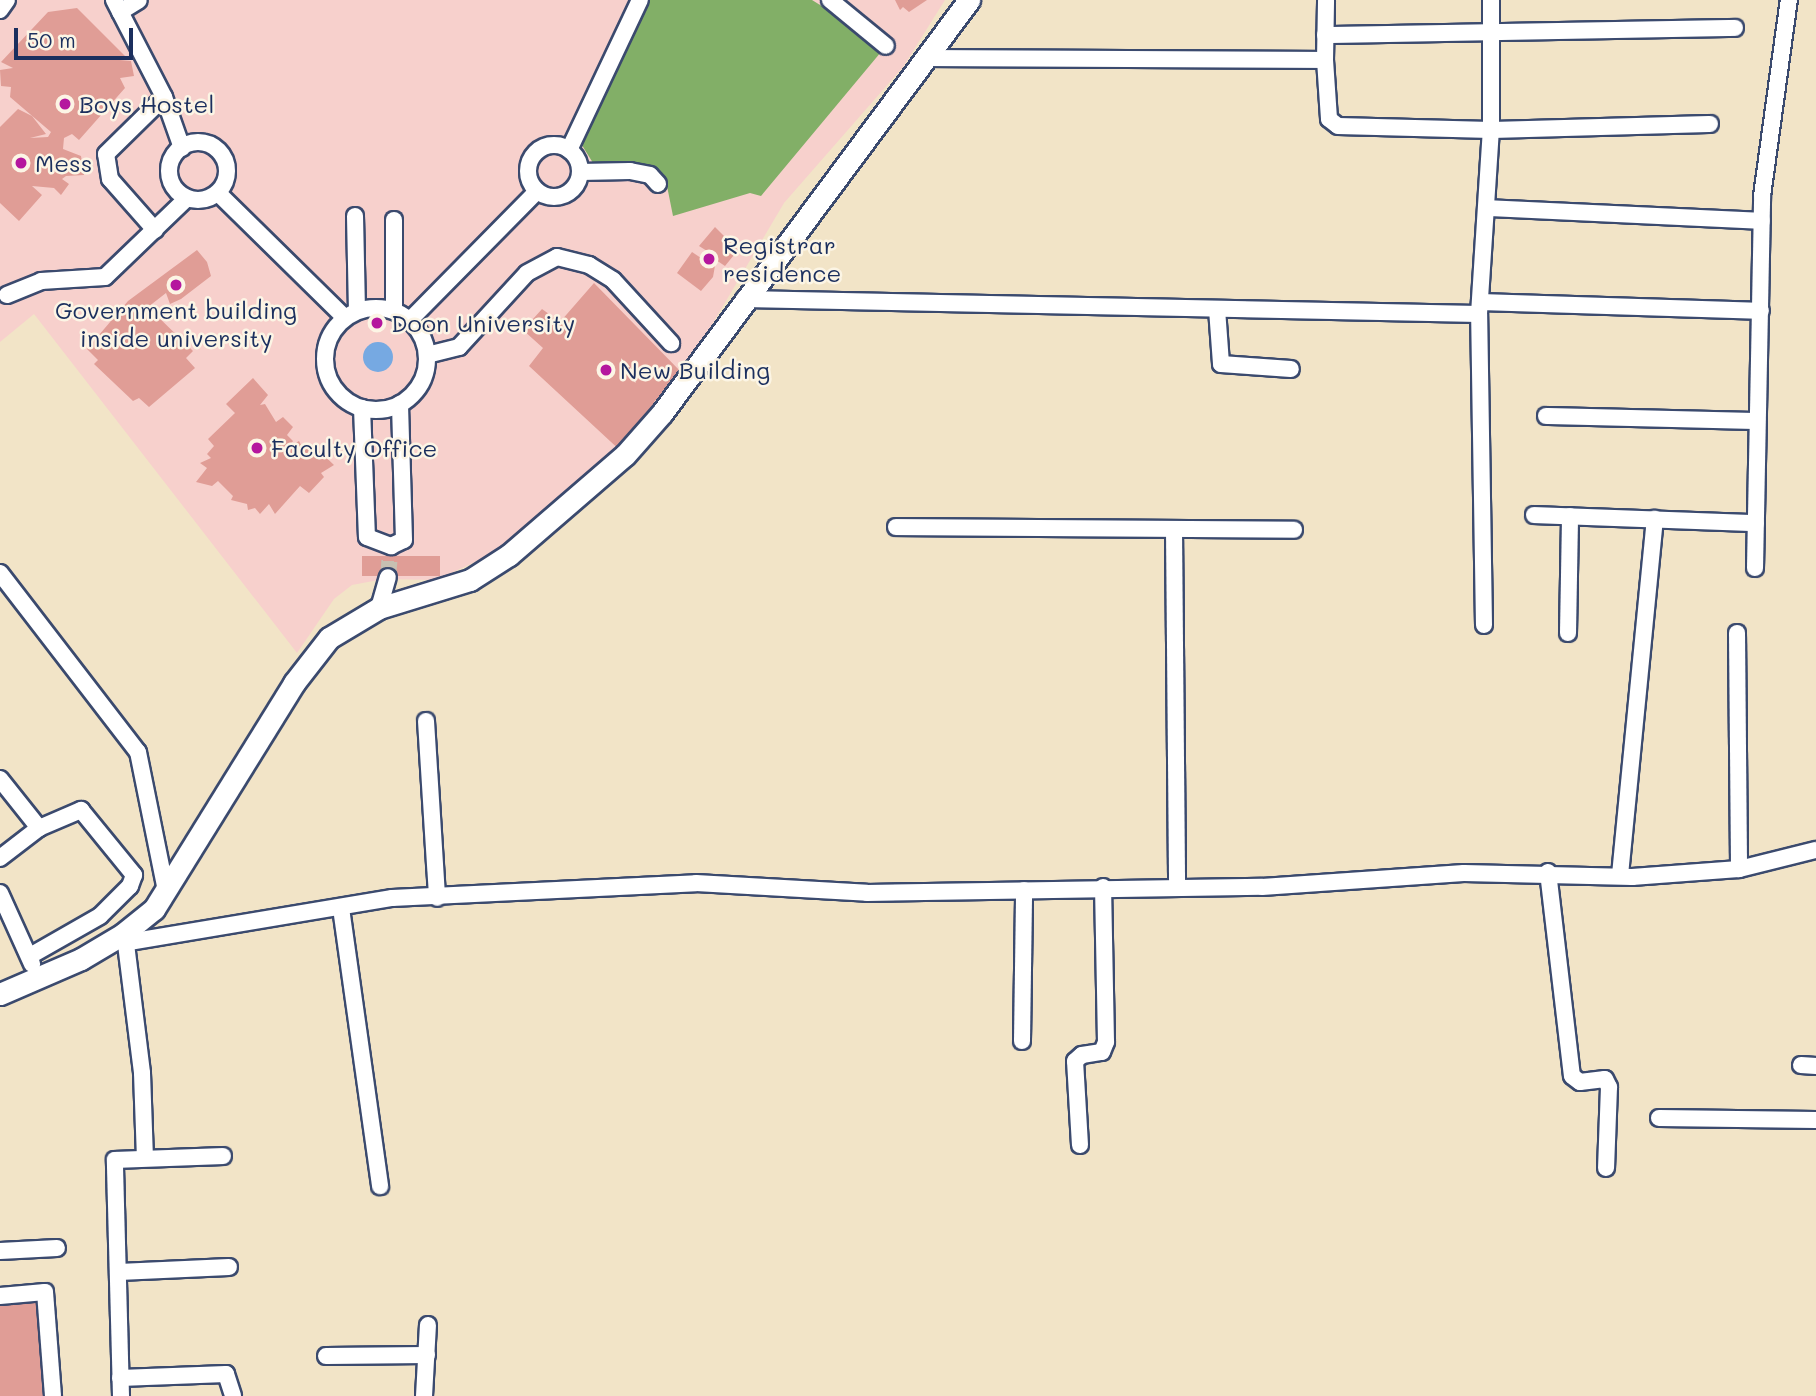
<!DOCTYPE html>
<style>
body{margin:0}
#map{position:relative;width:1816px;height:1396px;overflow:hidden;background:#f2e4c7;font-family:Mali,sans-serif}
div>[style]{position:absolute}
.built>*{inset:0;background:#f7d0cc}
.forest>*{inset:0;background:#82af67}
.water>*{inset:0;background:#76a9e2}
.round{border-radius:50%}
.building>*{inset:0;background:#e09d96;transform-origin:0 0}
.minor-tunnel>*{height:16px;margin-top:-8px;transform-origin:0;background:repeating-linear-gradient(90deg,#c7c0b2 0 16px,transparent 0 24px)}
.roads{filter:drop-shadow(2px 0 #3b4a6e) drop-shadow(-2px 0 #3b4a6e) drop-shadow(0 2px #3b4a6e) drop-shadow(0 -2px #3b4a6e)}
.minor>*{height:16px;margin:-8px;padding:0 8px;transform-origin:8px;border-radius:8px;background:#fff}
.minor>.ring{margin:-8px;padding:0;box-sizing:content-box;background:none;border:16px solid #fff;border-radius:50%}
.major>*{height:21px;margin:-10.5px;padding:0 10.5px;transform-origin:10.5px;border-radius:10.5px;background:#fff}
.dots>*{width:19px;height:19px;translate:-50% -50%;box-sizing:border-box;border:4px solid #fcf5e5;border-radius:50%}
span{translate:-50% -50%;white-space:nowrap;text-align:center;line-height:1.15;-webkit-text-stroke:5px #fcf5e5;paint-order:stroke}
.poi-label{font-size:24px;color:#1b2f5e}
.left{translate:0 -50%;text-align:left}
.scale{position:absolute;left:14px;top:28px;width:119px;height:32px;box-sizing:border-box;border:4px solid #1b2f5e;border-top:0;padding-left:9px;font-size:21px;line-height:24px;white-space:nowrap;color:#1b2f5e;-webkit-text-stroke:5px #fcf5e5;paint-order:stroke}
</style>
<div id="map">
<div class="built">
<i style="clip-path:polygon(0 0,945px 0,903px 67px,784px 203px,707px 333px,626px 439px,503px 549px,436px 580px,384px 579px,352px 585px,334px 599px,297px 653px,34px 314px,0 342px)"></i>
</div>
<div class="forest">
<i style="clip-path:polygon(647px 0,812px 0,886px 46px,761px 196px,750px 193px,673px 216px,667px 186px,643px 167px,593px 163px,580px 142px)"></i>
</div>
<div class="water">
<i class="round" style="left:363px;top:342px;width:30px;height:30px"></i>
</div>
<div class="building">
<i style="clip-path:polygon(895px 0,927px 0,909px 12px,903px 7px,900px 10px)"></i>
<i style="clip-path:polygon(77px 8px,125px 56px,120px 60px,131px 61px,134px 76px,120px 78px,125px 88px,79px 140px,72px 134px,64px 138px,63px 149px,81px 156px,84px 175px,66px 176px,62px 179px,69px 184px,61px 195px,54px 188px,32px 186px,42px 195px,19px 221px,0 203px,0 127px,18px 109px,32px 116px,46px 134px,30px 138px,48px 137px,51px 132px,10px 97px,11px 87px,1px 86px,0 70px,13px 68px,1px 62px,48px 12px)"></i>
<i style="clip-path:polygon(715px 227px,738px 250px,725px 266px,716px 260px,713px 277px,701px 291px,677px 273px,692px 252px,701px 258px,707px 251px,699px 246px)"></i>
<i style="clip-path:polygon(197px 250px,207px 262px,211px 276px,181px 299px,170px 304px,166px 293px,148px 307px,193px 351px,186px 358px,195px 368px,149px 407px,139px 398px,133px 401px,94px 364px,98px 360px,87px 349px,128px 301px)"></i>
<i style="clip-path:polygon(594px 283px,682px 373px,654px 402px,660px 412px,624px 454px,529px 366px,543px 348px,523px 330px,542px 309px,560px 322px)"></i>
<i style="clip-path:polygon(253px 378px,268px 395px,260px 405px,265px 404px,276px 422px,283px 417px,293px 427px,287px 435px,293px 441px,290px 446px,299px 441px,303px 449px,313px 445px,334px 465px,321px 473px,324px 477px,309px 493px,300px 486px,275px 514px,269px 504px,260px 514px,255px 508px,248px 510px,247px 504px,231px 500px,233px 496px,218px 481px,212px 486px,196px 482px,207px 468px,200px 463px,211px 458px,207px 454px,214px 446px,208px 439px,235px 413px,226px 404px)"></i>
<i style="left:362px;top:556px;width:78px;height:20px"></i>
<i style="clip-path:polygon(45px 1294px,55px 1396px,0 1396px,0 1298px)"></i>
</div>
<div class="minor-tunnel">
<i style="left:388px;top:577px;width:21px;rotate:-85deg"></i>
</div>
<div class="roads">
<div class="minor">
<i style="left:114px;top:0;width:109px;rotate:62.7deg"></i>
<i style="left:164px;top:97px;width:54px;rotate:70.6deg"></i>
<i style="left:830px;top:0;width:72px;rotate:39.4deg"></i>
<i style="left:0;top:10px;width:12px;rotate:-55deg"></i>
<i style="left:120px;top:12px;width:22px;rotate:-32deg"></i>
<i style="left:1325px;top:35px;width:410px;rotate:-1deg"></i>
<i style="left:930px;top:58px;width:395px;rotate:0.3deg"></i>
<i style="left:1325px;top:60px;width:59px;rotate:86.1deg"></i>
<i style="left:1329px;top:119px;width:11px;rotate:38deg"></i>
<i style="left:1338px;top:126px;width:153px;rotate:1.5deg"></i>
<i style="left:1491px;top:130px;width:219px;rotate:-1.6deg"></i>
<i style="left:1325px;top:60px;width:60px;rotate:-89deg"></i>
<i class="ring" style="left:169px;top:142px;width:42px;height:42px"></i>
<i class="ring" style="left:528px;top:145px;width:36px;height:36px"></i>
<i style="left:569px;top:150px;width:166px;rotate:-64.7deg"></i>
<i style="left:580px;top:172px;width:50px;rotate:-1.1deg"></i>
<i style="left:630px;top:171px;width:20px;rotate:11deg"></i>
<i style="left:650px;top:175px;width:12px;rotate:48deg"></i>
<i style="left:218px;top:193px;width:178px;rotate:44.5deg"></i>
<i style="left:1487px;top:208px;width:275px;rotate:2.7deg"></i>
<i style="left:355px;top:216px;width:95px;rotate:88.8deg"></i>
<i style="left:155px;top:230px;width:68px;rotate:-131.4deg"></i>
<i style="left:110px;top:179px;width:25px;rotate:-99deg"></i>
<i style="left:106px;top:154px;width:81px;rotate:-44.5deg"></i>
<i style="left:7px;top:295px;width:37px;rotate:-22deg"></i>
<i style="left:41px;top:281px;width:64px;rotate:-3.6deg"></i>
<i style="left:105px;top:277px;width:114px;rotate:-43.9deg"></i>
<i style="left:744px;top:299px;width:735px;rotate:1.17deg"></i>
<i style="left:1480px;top:302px;width:281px;rotate:1.8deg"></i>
<i class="ring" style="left:325px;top:308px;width:86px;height:86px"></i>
<i style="left:1217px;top:309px;width:55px;rotate:85.8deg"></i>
<i style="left:1221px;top:364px;width:70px;rotate:4.1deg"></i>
<i style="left:394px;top:310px;width:90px;rotate:-90deg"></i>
<i style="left:410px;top:320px;width:181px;rotate:-45.4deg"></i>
<i style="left:427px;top:355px;width:33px;rotate:-14deg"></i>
<i style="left:459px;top:347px;width:100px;rotate:-47.4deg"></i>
<i style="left:527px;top:273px;width:34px;rotate:-28deg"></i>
<i style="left:557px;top:257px;width:33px;rotate:14deg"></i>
<i style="left:589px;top:265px;width:28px;rotate:32deg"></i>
<i style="left:613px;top:280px;width:86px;rotate:47.4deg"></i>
<i style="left:362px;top:408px;width:129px;rotate:87.8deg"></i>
<i style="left:367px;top:537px;width:26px;rotate:21deg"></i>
<i style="left:391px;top:546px;width:14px;rotate:-25deg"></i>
<i style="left:404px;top:540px;width:136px;rotate:-91.7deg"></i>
<i style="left:1546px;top:416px;width:211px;rotate:1.4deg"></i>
<i style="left:1534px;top:515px;width:222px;rotate:2.1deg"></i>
<i style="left:896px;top:527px;width:398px;rotate:0.4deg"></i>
<i style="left:1174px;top:530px;width:358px;rotate:89.5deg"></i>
<i style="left:1755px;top:568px;width:372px;rotate:-88.9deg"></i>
<i style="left:1762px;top:196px;width:198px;rotate:-82.2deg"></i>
<i style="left:0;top:573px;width:226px;rotate:52.4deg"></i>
<i style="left:138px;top:752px;width:142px;rotate:78.6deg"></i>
<i style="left:379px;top:608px;width:32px;rotate:-74deg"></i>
<i style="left:1484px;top:625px;width:311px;rotate:-90.9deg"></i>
<i style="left:1479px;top:314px;width:184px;rotate:-86.3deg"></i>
<i style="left:1491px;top:130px;width:130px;rotate:-90deg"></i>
<i style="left:1568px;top:633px;width:117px;rotate:-89deg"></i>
<i style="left:1737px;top:633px;width:236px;rotate:89.5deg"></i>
<i style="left:426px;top:721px;width:177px;rotate:86.4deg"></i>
<i style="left:0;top:779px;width:63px;rotate:51.5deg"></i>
<i style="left:0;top:858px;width:49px;rotate:-37.6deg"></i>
<i style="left:39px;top:828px;width:46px;rotate:-23.2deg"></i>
<i style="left:81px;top:810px;width:84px;rotate:50.8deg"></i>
<i style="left:134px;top:875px;width:12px;rotate:110deg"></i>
<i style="left:130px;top:886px;width:42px;rotate:135deg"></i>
<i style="left:100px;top:916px;width:81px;rotate:150.3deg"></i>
<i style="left:1548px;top:872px;width:205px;rotate:83.3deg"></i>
<i style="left:1572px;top:1076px;width:10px;rotate:37deg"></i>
<i style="left:1580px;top:1082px;width:25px;rotate:-7deg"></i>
<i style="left:1605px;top:1079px;width:9px;rotate:63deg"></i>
<i style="left:1609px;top:1087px;width:81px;rotate:92.1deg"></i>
<i style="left:1620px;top:875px;width:358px;rotate:-84.4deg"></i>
<i style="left:0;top:893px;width:78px;rotate:65.7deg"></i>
<i style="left:341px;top:908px;width:281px;rotate:82deg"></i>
<i style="left:125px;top:936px;width:138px;rotate:82.9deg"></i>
<i style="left:142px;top:1073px;width:84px;rotate:88deg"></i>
<i style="left:129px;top:942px;width:267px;rotate:-9.5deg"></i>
<i style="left:392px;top:898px;width:304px;rotate:-2.8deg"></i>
<i style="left:696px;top:883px;width:171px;rotate:3.3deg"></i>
<i style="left:867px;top:893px;width:395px;rotate:-0.9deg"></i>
<i style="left:1262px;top:887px;width:202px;rotate:-4deg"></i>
<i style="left:1464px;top:873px;width:168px;rotate:1.4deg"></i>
<i style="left:1632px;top:877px;width:107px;rotate:-4.3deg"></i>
<i style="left:1739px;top:869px;width:79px;rotate:-13.9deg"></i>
<i style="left:1022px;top:1041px;width:151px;rotate:-89.2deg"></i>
<i style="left:1801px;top:1065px;width:15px;rotate:4deg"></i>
<i style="left:1659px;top:1118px;width:157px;rotate:0.7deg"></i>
<i style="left:1080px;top:1145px;width:84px;rotate:-93.4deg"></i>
<i style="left:1075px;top:1061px;width:9px;rotate:-41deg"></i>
<i style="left:1082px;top:1055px;width:20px;rotate:-9deg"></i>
<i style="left:1102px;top:1052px;width:11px;rotate:-68deg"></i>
<i style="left:1106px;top:1042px;width:155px;rotate:-91.1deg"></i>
<i style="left:0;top:1251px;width:57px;rotate:-3deg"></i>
<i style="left:119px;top:1272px;width:110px;rotate:-2.6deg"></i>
<i style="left:0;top:1296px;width:45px;rotate:-5.1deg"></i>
<i style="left:45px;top:1292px;width:104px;rotate:85.6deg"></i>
<i style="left:326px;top:1356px;width:101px;rotate:-0.6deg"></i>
<i style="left:120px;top:1378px;width:106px;rotate:-2.2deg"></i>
<i style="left:226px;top:1374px;width:23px;rotate:72deg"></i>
<i style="left:121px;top:1396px;width:236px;rotate:-91.5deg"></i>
<i style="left:115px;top:1160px;width:108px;rotate:-2.1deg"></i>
<i style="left:424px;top:1396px;width:71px;rotate:-86.8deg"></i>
</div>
<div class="major">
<i style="left:0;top:994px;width:88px;rotate:-23.4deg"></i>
<i style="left:81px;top:959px;width:49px;rotate:-30.8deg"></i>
<i style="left:123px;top:934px;width:40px;rotate:-39deg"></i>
<i style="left:154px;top:909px;width:266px;rotate:-58.2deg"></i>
<i style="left:294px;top:683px;width:57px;rotate:-52.1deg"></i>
<i style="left:329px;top:638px;width:58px;rotate:-31deg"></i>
<i style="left:379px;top:608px;width:95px;rotate:-17.1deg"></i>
<i style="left:470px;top:580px;width:46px;rotate:-32.7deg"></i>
<i style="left:509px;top:555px;width:153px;rotate:-40.8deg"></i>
<i style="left:625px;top:455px;width:56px;rotate:-48.6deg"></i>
<i style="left:662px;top:413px;width:515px;rotate:-53.38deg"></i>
</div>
</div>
<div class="dots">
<i style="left:65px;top:104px;background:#b5179e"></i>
<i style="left:21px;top:163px;background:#b5179e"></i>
<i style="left:709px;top:259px;background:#b5179e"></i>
<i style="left:176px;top:285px;background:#b5179e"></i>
<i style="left:377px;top:323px;background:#b5179e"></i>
<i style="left:606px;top:370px;background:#b5179e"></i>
<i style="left:257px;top:448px;background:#b5179e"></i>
</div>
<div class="poi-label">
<span class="left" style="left:79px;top:104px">Boys Hostel</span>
<span class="left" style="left:35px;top:163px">Mess</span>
<span class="left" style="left:723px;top:259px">Registrar<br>residence</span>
<span style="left:176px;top:324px">Government building<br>inside university</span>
<span class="left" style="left:391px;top:323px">Doon University</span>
<span class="left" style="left:620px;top:370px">New Building</span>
<span class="left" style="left:271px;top:448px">Faculty Office</span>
</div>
<div class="scale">50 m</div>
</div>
